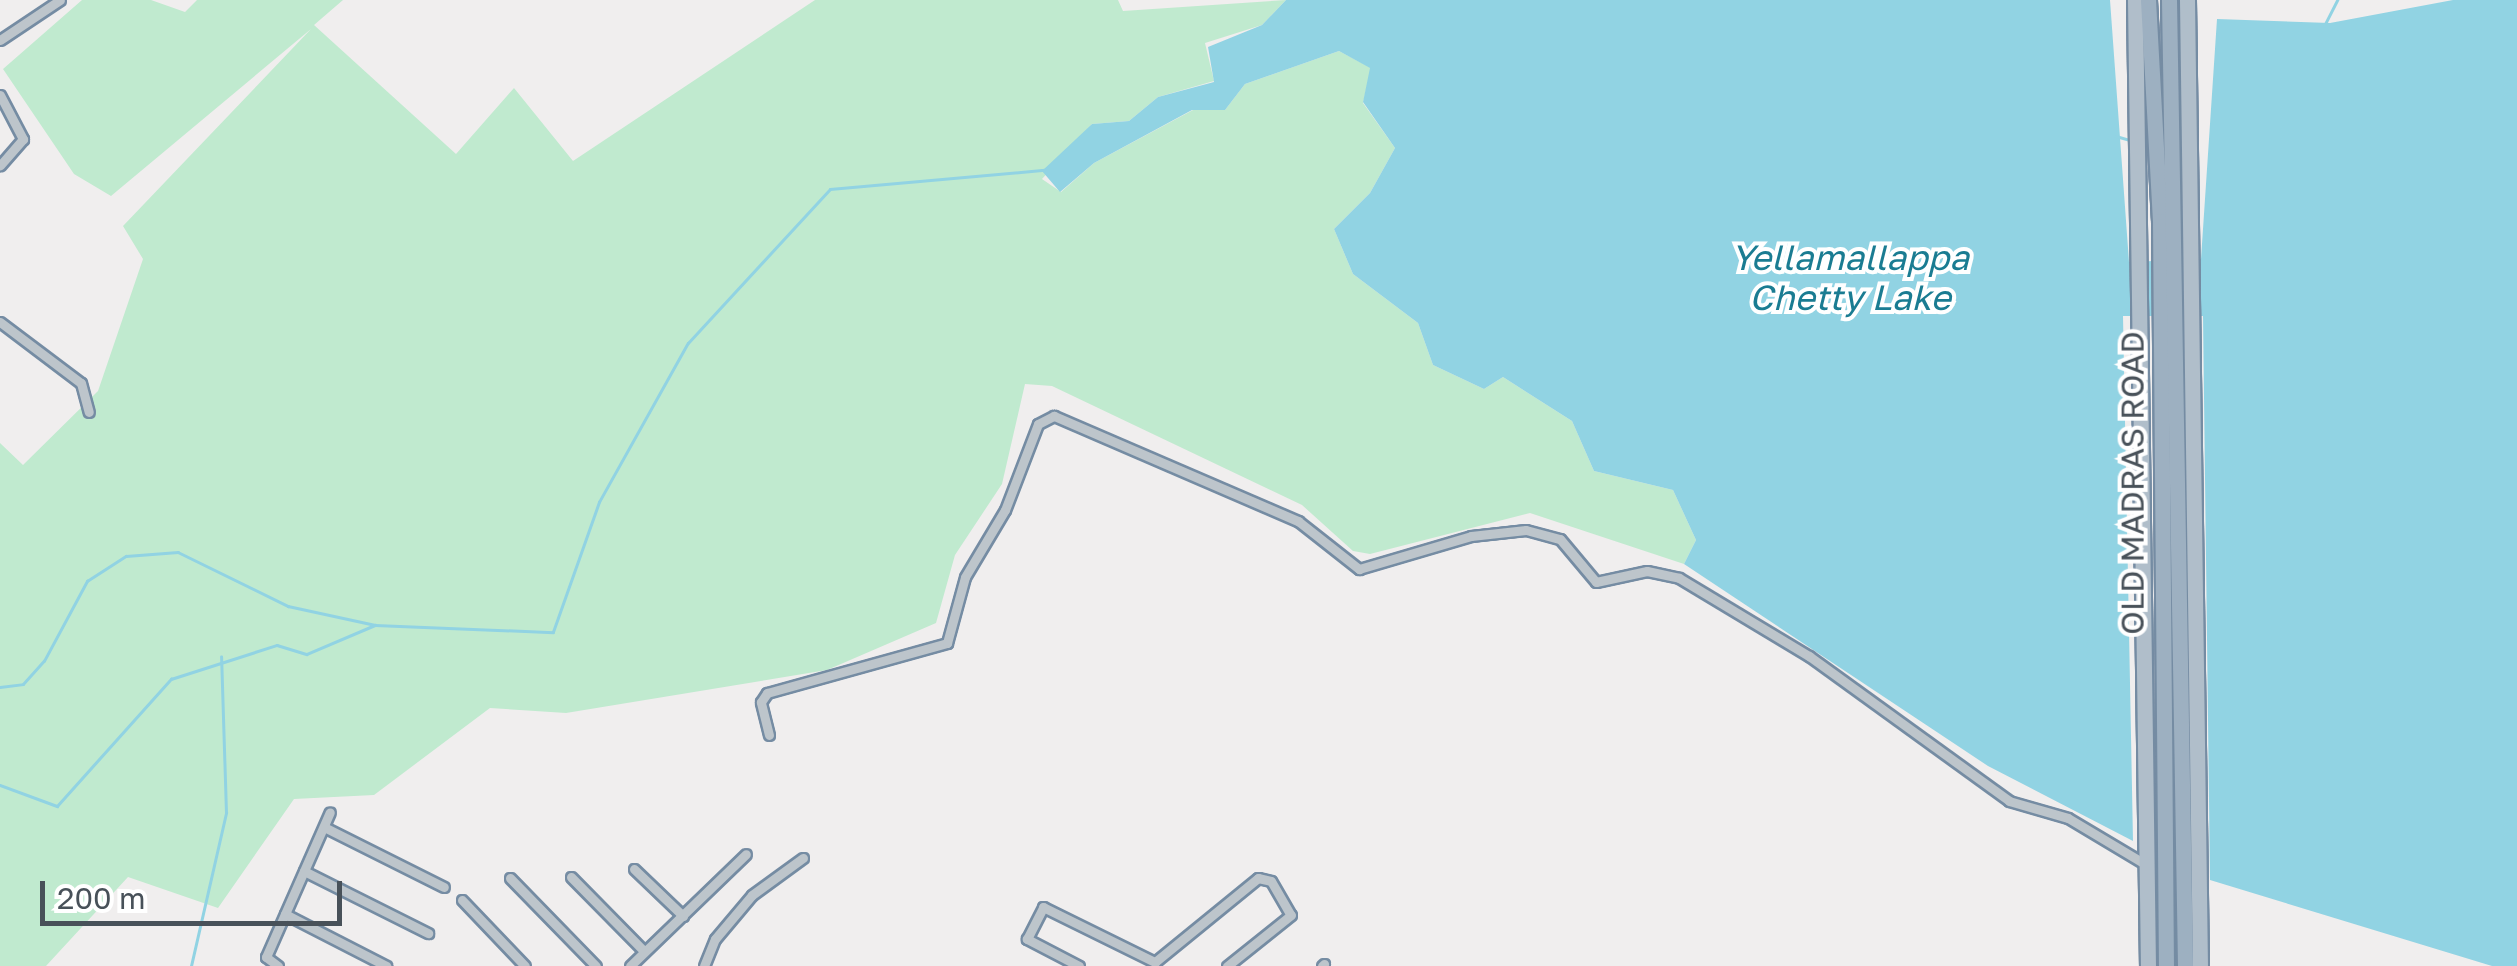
<!DOCTYPE html>
<style>
body{margin:0}
#map{position:relative;width:2517px;height:966px;overflow:hidden;background:#f0eeee;font-family:"Golos Text",sans-serif}
div>[style]{position:absolute}
.green>*{inset:0;background:#c0eacf}
.water>*{inset:0;background:#91d3e3}
.stream>*{height:2.5px;margin:-1.25px;padding:0 1.25px;transform-origin:1.25px;border-radius:1.25px;background:#91d3e3}
.roads{filter:drop-shadow(2px 0 #758ca3) drop-shadow(-2px 0 #758ca3) drop-shadow(0 2px #758ca3) drop-shadow(0 -2px #758ca3)}
.minor>*{height:9px;margin:-4.5px;padding:0 4.5px;transform-origin:4.5px;border-radius:4.5px;background:#bdc5cb}
.primary>*{height:15px;margin:-7.5px;padding:0 7.5px;transform-origin:7.5px;border-radius:7.5px;background:#b0beca}
.trunk>*{height:15px;margin:-7.5px;padding:0 7.5px;transform-origin:7.5px;border-radius:7.5px;background:#9db0c1}
span{translate:-50% -50%;white-space:nowrap;text-align:center;line-height:1.15;-webkit-text-stroke:8px #fff;paint-order:stroke}
.street-label{font-size:32px;color:#485159}
.water-label{font-size:35px;color:#1a7c92;font-style:italic}
.scale{position:absolute;left:40px;top:881px;width:302px;height:45px;box-sizing:border-box;border:5px solid #485159;border-top:0;padding-left:12px;font-size:30px;line-height:35px;white-space:nowrap;color:#485159;-webkit-text-stroke:8px #fff;paint-order:stroke}
</style>
<div id="map">
<div class="green">
<i style="clip-path:polygon(82px 0,151px 0,185px 12px,197px 0,343px 0,314px 25px,456px 154px,514px 88px,573px 161px,815px 0,1118px 0,1123px 11px,1286px 0,1262px 25px,1205px 43px,1214px 81px,1158px 97px,1129px 121px,1092px 124px,1042px 179px,1061px 192px,1094px 163px,1193px 110px,1225px 110px,1245px 84px,1339px 51px,1371px 68px,1363px 103px,1395px 148px,1370px 193px,1334px 229px,1353px 274px,1418px 323px,1433px 365px,1484px 389px,1503px 377px,1572px 421px,1594px 471px,1673px 490px,1696px 540px,1684px 564px,1530px 513px,1370px 554px,1353px 551px,1302px 505px,1052px 386px,1025px 384px,1002px 484px,955px 555px,936px 623px,827px 670px,566px 713px,490px 708px,374px 795px,294px 799px,218px 908px,128px 877px,46px 966px,0 966px,0 443px,23px 465px,98px 391px,143px 259px,123px 226px,311px 29px,111px 196px,74px 174px,3px 69px)"></i>
</div>
<div class="water">
<i style="clip-path:polygon(1286px 0,2110px 0,2129px 262px,2201px 259px,2217px 19px,2330px 23px,2453px 0,2517px 0,2517px 966px,2492px 966px,2210px 880px,2203px 316px,2123px 316px,2133px 841px,1988px 766px,1684px 564px,1696px 540px,1673px 490px,1594px 471px,1572px 421px,1503px 377px,1484px 389px,1433px 365px,1418px 323px,1353px 274px,1334px 229px,1370px 193px,1395px 148px,1363px 102px,1370px 68px,1339px 51px,1245px 84px,1225px 110px,1192px 110px,1094px 163px,1060px 192px,1042px 171px,1092px 124px,1129px 121px,1158px 97px,1214px 82px,1208px 47px,1262px 25px)"></i>
</div>
<div class="stream">
<i style="left:2324px;top:26px;width:29px;rotate:-63deg"></i>
<i style="left:2116px;top:136px;width:18px;rotate:16deg"></i>
<i style="left:0;top:687px;width:23px;rotate:-7deg"></i>
<i style="left:23px;top:684px;width:31px;rotate:-48deg"></i>
<i style="left:44px;top:661px;width:91px;rotate:-61.7deg"></i>
<i style="left:87px;top:581px;width:46px;rotate:-32.7deg"></i>
<i style="left:126px;top:556px;width:52px;rotate:-4.4deg"></i>
<i style="left:178px;top:552px;width:123px;rotate:26.1deg"></i>
<i style="left:288px;top:606px;width:89px;rotate:12.3deg"></i>
<i style="left:375px;top:625px;width:178px;rotate:2.3deg"></i>
<i style="left:553px;top:632px;width:138px;rotate:-70.5deg"></i>
<i style="left:599px;top:502px;width:182px;rotate:-60.8deg"></i>
<i style="left:688px;top:343px;width:209px;rotate:-47.3deg"></i>
<i style="left:830px;top:189px;width:215px;rotate:-5.1deg"></i>
<i style="left:0;top:785px;width:61px;rotate:20.2deg"></i>
<i style="left:57px;top:806px;width:171px;rotate:-48.1deg"></i>
<i style="left:171px;top:679px;width:111px;rotate:-17.8deg"></i>
<i style="left:277px;top:645px;width:31px;rotate:17deg"></i>
<i style="left:307px;top:654px;width:74px;rotate:-23.1deg"></i>
<i style="left:191px;top:966px;width:157px;rotate:-77.1deg"></i>
<i style="left:226px;top:813px;width:156px;rotate:-91.8deg"></i>
</div>
<div class="roads">
<div class="minor">
<i style="left:0;top:40px;width:72px;rotate:-33.7deg"></i>
<i style="left:0;top:95px;width:50px;rotate:62.4deg"></i>
<i style="left:23px;top:139px;width:35px;rotate:131deg"></i>
<i style="left:0;top:322px;width:101px;rotate:37deg"></i>
<i style="left:81px;top:383px;width:30px;rotate:75deg"></i>
<i style="left:769px;top:735px;width:34px;rotate:-104deg"></i>
<i style="left:761px;top:702px;width:11px;rotate:-56deg"></i>
<i style="left:767px;top:693px;width:187px;rotate:-15.5deg"></i>
<i style="left:947px;top:643px;width:68px;rotate:-74.7deg"></i>
<i style="left:965px;top:577px;width:78px;rotate:-59.2deg"></i>
<i style="left:1005px;top:510px;width:92px;rotate:-69deg"></i>
<i style="left:1038px;top:424px;width:18px;rotate:-27deg"></i>
<i style="left:1054px;top:416px;width:266px;rotate:23.3deg"></i>
<i style="left:1298px;top:521px;width:78px;rotate:38.2deg"></i>
<i style="left:1359px;top:569px;width:117px;rotate:-16.4deg"></i>
<i style="left:1471px;top:536px;width:55px;rotate:-6.2deg"></i>
<i style="left:1526px;top:530px;width:35px;rotate:15deg"></i>
<i style="left:1560px;top:539px;width:56px;rotate:50.1deg"></i>
<i style="left:1596px;top:582px;width:52px;rotate:-12.2deg"></i>
<i style="left:1647px;top:571px;width:33px;rotate:12deg"></i>
<i style="left:1679px;top:578px;width:152px;rotate:31deg"></i>
<i style="left:1809px;top:656px;width:247px;rotate:35.9deg"></i>
<i style="left:2009px;top:801px;width:61px;rotate:16.1deg"></i>
<i style="left:2068px;top:818px;width:90px;rotate:30.9deg"></i>
<i style="left:324px;top:827px;width:134px;rotate:26.6deg"></i>
<i style="left:634px;top:869px;width:68px;rotate:43.8deg"></i>
<i style="left:304px;top:871px;width:139px;rotate:26.6deg"></i>
<i style="left:571px;top:877px;width:104px;rotate:45.4deg"></i>
<i style="left:510px;top:878px;width:123px;rotate:45.7deg"></i>
<i style="left:462px;top:900px;width:91px;rotate:46.3deg"></i>
<i style="left:285px;top:914px;width:114px;rotate:27.2deg"></i>
<i style="left:278px;top:966px;width:15px;rotate:-143deg"></i>
<i style="left:266px;top:957px;width:158px;rotate:-66.2deg"></i>
<i style="left:630px;top:966px;width:161px;rotate:-44deg"></i>
<i style="left:704px;top:966px;width:29px;rotate:-68deg"></i>
<i style="left:715px;top:939px;width:57px;rotate:-49.9deg"></i>
<i style="left:752px;top:895px;width:63px;rotate:-36deg"></i>
<i style="left:1079px;top:966px;width:59px;rotate:-152.6deg"></i>
<i style="left:1027px;top:939px;width:36px;rotate:-63deg"></i>
<i style="left:1043px;top:907px;width:125px;rotate:26.2deg"></i>
<i style="left:1155px;top:962px;width:133px;rotate:-39.2deg"></i>
<i style="left:1258px;top:878px;width:13px;rotate:13deg"></i>
<i style="left:1271px;top:881px;width:39px;rotate:60deg"></i>
<i style="left:1291px;top:915px;width:82px;rotate:141.4deg"></i>
<i style="left:1322px;top:966px;width:3px;rotate:-45deg"></i>
</div>
<div class="primary">
<i style="left:2135px;top:0;width:966px;rotate:89.23deg"></i>
<i style="left:2187px;top:0;width:966px;rotate:89.23deg"></i>
</div>
<div class="trunk">
<i style="left:2148px;top:0;width:221px;rotate:86.9deg"></i>
<i style="left:2160px;top:221px;width:745px;rotate:89.54deg"></i>
<i style="left:2169px;top:0;width:966px;rotate:89.05deg"></i>
</div>
</div>
<div class="street-label">
<span style="left:2132px;top:483px;rotate:-90deg">OLD MADRAS ROAD</span>
</div>
<div class="water-label">
<span style="left:1850px;top:277px">Yellamallappa<br>Chetty Lake</span>
</div>
<div class="scale">200 m</div>
</div>
